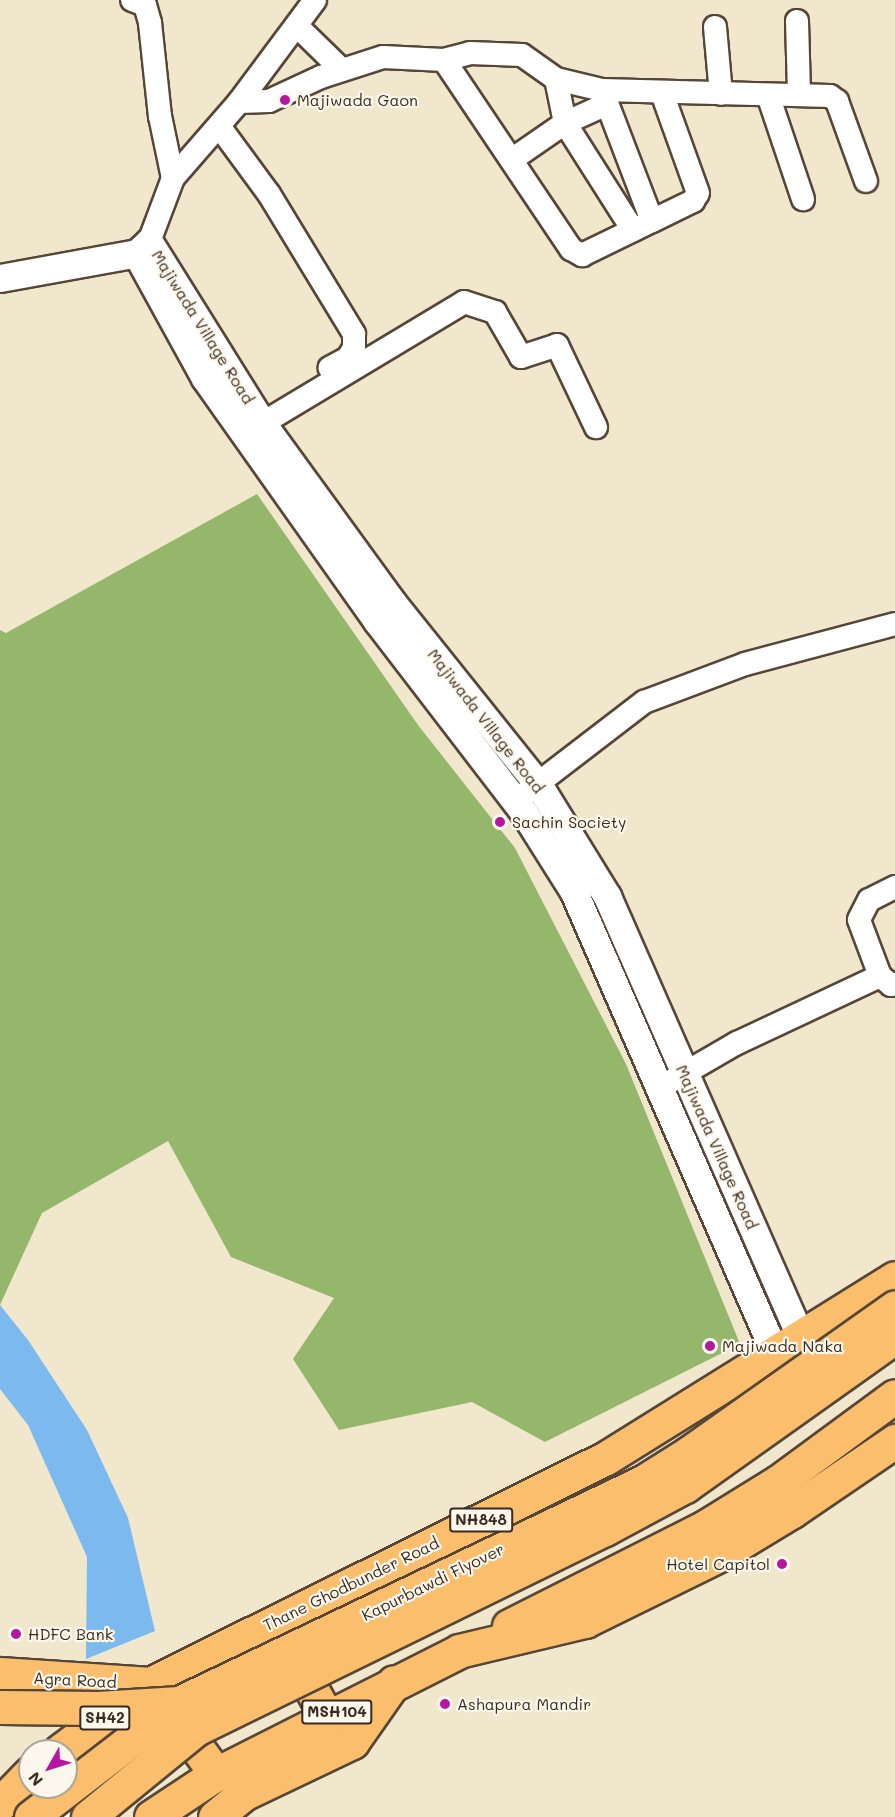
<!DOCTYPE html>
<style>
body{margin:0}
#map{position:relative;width:895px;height:1817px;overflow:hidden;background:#f0e7cc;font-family:Mali,sans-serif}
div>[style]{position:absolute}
.forest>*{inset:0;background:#95b76c}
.water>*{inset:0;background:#7cb9ef}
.roads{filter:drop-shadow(2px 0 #564638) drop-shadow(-2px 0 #564638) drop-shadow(0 2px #564638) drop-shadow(0 -2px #564638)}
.minor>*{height:22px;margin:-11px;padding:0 11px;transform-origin:11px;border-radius:11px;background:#fff}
.tertiary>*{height:27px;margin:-13.5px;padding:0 13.5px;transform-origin:13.5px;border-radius:13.5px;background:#fff}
.primary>*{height:33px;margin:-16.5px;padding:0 16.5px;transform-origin:16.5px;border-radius:16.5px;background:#fabe6d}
.trunk>*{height:33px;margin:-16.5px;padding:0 16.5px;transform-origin:16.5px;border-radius:16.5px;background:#fabe6d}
.bridges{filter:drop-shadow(2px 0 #564638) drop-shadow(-2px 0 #564638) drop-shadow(0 2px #564638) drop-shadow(0 -2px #564638)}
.trunk-bridge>*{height:33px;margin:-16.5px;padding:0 16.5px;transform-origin:16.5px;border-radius:16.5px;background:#fabe6d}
.dots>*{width:16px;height:16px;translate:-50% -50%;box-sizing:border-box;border:3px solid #fbf7ec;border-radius:50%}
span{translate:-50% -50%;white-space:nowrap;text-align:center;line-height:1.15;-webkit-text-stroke:4.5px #fbf7ec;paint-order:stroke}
.shield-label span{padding:2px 4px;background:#fbf7ec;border:2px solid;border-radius:4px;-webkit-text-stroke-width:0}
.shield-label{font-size:15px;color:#3b2a1e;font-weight:700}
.poi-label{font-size:16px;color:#3b2a1e}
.left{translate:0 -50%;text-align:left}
.right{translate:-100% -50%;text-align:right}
.street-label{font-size:16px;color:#3b2a1e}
.north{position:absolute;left:18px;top:1739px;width:60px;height:60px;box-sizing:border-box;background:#fbf7ec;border:2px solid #aea59a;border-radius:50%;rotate:231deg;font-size:16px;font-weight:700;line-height:24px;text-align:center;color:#3b2a1e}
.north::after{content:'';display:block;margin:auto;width:21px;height:27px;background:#b5179e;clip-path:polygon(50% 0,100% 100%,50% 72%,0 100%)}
</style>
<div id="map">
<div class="forest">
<i style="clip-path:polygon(257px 494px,418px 725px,515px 848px,626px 1064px,740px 1344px,545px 1442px,472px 1402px,339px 1430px,293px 1359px,334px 1298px,231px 1257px,168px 1141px,42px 1213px,0 1305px,0 630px,6px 633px)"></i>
</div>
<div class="water">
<i style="clip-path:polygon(0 1305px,28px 1340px,87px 1430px,128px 1518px,155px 1631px,86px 1659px,87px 1557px,28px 1425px,0 1389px)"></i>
</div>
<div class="roads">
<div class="minor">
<i style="left:132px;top:0;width:14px;rotate:21deg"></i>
<i style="left:145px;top:5px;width:19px;rotate:74deg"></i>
<i style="left:150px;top:23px;width:94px;rotate:83.9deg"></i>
<i style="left:160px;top:116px;width:63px;rotate:78.2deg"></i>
<i style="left:797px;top:21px;width:73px;rotate:88.4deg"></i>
<i style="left:297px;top:26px;width:62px;rotate:44.3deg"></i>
<i style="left:715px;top:27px;width:67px;rotate:84.9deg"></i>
<i style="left:444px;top:60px;width:228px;rotate:56.1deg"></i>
<i style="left:571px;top:249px;width:13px;rotate:29deg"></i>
<i style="left:582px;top:255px;width:78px;rotate:-25.9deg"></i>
<i style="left:556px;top:79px;width:45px;rotate:78.4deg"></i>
<i style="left:565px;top:123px;width:127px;rotate:57.6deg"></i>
<i style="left:602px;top:90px;width:140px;rotate:69.1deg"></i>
<i style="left:652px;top:221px;width:46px;rotate:-26deg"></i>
<i style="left:693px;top:201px;width:9px;rotate:-58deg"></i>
<i style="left:698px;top:193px;width:106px;rotate:-109.8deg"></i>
<i style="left:768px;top:95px;width:110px;rotate:71.4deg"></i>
<i style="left:239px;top:102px;width:30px;rotate:-2deg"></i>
<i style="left:269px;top:101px;width:57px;rotate:-24.8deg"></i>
<i style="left:321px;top:77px;width:65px;rotate:-17.9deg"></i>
<i style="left:383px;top:57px;width:61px;rotate:2.8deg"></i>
<i style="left:444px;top:60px;width:27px;rotate:-15deg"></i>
<i style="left:470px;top:53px;width:52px;rotate:2.2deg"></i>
<i style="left:522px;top:55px;width:42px;rotate:35.2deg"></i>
<i style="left:556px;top:79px;width:47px;rotate:13.4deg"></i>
<i style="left:602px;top:90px;width:228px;rotate:1.5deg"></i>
<i style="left:830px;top:96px;width:9px;rotate:36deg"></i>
<i style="left:837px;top:101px;width:85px;rotate:70.1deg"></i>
<i style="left:219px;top:126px;width:84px;rotate:53.7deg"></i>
<i style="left:269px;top:194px;width:164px;rotate:58.7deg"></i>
<i style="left:354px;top:334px;width:14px;rotate:90deg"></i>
<i style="left:354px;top:348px;width:12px;rotate:121deg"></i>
<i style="left:348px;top:358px;width:21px;rotate:152deg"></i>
<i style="left:520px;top:154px;width:55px;rotate:-34.6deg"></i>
<i style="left:565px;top:123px;width:46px;rotate:-24.3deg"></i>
<i style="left:149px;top:242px;width:68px;rotate:-69.4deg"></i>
<i style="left:173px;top:178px;width:101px;rotate:-49deg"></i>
<i style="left:239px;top:102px;width:127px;rotate:-53.3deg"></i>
<i style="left:248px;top:432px;width:252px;rotate:-31deg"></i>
<i style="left:464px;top:302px;width:33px;rotate:18deg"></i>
<i style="left:495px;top:312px;width:52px;rotate:60deg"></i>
<i style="left:521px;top:357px;width:38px;rotate:-18deg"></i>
<i style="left:557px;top:345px;width:91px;rotate:64.6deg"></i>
<i style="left:515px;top:801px;width:163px;rotate:-37.5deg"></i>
<i style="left:644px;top:702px;width:108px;rotate:-20.6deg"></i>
<i style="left:745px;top:664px;width:155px;rotate:-14.9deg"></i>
<i style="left:895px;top:887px;width:29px;rotate:153deg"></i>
<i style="left:869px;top:900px;width:22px;rotate:117deg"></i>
<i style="left:859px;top:920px;width:60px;rotate:69.4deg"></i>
<i style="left:880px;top:976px;width:14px;rotate:39deg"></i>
<i style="left:891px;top:985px;width:4px;rotate:-14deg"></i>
<i style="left:661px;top:1087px;width:88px;rotate:-30.1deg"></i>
<i style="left:737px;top:1043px;width:158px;rotate:-25.1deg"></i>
</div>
<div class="tertiary">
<i style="left:139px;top:258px;width:137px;rotate:61.2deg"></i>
<i style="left:205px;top:378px;width:298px;rotate:54.7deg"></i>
<i style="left:377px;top:621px;width:240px;rotate:52.5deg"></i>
<i style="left:523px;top:811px;width:96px;rotate:57.8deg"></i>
<i style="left:574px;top:892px;width:501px;rotate:66.46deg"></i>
<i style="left:0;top:278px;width:139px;rotate:-10.3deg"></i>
<i style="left:137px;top:253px;width:16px;rotate:-43deg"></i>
<i style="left:149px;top:242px;width:213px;rotate:58deg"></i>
<i style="left:262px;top:423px;width:221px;rotate:54deg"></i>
<i style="left:392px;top:602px;width:233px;rotate:51.3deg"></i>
<i style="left:538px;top:784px;width:132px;rotate:58.4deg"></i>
<i style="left:607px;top:896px;width:480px;rotate:66.3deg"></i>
<i style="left:60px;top:1817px;width:20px;rotate:-45deg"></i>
</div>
<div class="primary">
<i style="left:215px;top:1817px;width:38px;rotate:-39deg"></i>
<i style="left:245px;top:1793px;width:119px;rotate:-25.5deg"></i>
<i style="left:352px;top:1742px;width:73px;rotate:-55deg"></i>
</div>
<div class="trunk">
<i style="left:509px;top:1626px;width:220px;rotate:-26.8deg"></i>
<i style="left:705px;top:1527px;width:86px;rotate:-31.7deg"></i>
<i style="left:778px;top:1482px;width:145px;rotate:-36.3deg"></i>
<i style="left:290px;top:1650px;width:77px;rotate:61.1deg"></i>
<i style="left:0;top:1674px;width:150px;rotate:3.8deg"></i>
<i style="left:171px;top:1712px;width:77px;rotate:54deg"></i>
<i style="left:60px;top:1751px;width:112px;rotate:-36.7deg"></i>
<i style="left:150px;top:1684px;width:509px;rotate:-26.36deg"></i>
<i style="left:606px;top:1458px;width:340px;rotate:-31.9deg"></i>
<i style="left:0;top:1804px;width:43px;rotate:-45.9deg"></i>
<i style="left:151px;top:1817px;width:78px;rotate:-33.5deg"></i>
<i style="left:216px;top:1774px;width:272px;rotate:-26.8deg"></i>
<i style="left:459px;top:1651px;width:130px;rotate:-13.4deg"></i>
<i style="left:585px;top:1621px;width:154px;rotate:-26.2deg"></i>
<i style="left:723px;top:1553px;width:81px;rotate:-31.3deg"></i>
<i style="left:792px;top:1511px;width:125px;rotate:-34.2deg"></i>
</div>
</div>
<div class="bridges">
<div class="trunk-bridge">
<i style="left:0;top:1707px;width:98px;rotate:0.6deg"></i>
<i style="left:98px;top:1708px;width:81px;rotate:-3.5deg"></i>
<i style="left:31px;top:1817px;width:187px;rotate:-37.6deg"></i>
<i style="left:179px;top:1703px;width:514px;rotate:-25.47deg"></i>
<i style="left:643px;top:1482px;width:54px;rotate:-32.2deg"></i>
<i style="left:689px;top:1453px;width:252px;rotate:-35.3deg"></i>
<i style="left:88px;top:1817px;width:139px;rotate:-39.2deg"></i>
<i style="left:196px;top:1729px;width:455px;rotate:-26.1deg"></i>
<i style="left:605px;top:1529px;width:91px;rotate:-28.3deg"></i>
<i style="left:685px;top:1486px;width:257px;rotate:-35.4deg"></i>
</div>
</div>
<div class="dots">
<i style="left:285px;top:100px;background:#b5179e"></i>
<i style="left:500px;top:822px;background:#b5179e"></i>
<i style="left:710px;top:1346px;background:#b5179e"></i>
<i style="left:782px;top:1564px;background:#b5179e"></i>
<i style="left:16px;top:1634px;background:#b5179e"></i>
<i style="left:445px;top:1704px;background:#b5179e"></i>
</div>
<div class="shield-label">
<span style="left:481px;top:1520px">NH848</span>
<span style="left:337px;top:1712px">MSH104</span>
<span style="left:105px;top:1718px">SH42</span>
</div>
<div class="poi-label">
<span class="left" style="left:297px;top:100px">Majiwada Gaon</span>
<span class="left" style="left:512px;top:822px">Sachin Society</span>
<span class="left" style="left:722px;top:1346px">Majiwada Naka</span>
<span class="right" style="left:770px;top:1564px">Hotel Capitol</span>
<span class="left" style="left:28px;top:1634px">HDFC Bank</span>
<span class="left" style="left:457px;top:1704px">Ashapura Mandir</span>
</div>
<div class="street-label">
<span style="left:203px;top:327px;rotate:58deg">Majiwada Village Road</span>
<span style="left:486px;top:721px;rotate:52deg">Majiwada Village Road</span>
<span style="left:717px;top:1147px;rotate:66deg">Majiwada Village Road</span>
<span style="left:433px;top:1582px;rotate:-26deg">Kapurbawdi Flyover</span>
<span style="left:351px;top:1584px;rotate:-26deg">Thane Ghodbunder Road</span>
<span style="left:75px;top:1680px;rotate:3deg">Agra Road</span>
</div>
<div class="north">N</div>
</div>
